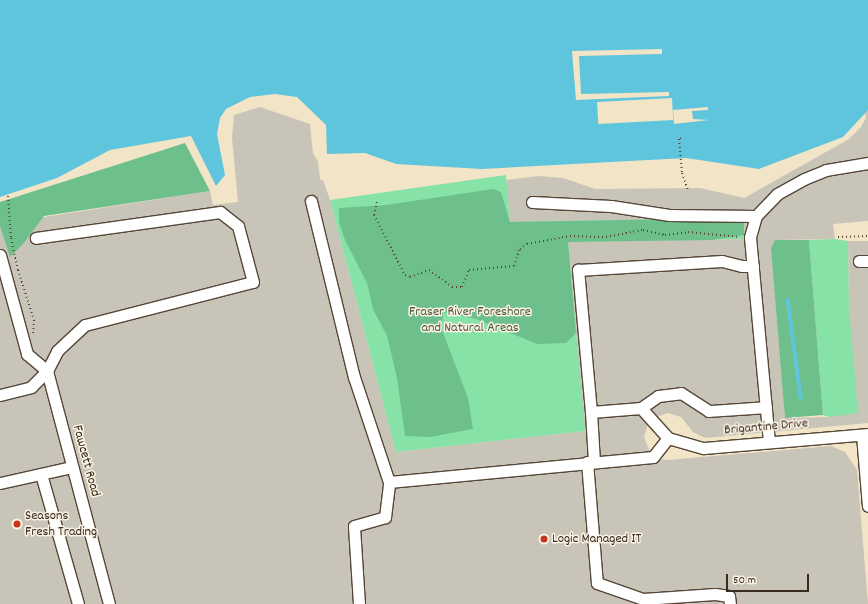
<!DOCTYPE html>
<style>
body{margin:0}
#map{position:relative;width:868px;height:604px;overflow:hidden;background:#f1e4c7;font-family:Dekko,sans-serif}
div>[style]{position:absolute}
.industrial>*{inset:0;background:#c8c4b8}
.green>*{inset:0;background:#87e2a8}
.forest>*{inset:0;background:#6dc08c}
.water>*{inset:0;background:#5fc5dd}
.pier>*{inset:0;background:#f1e4c7;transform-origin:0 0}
.stream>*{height:3.5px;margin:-1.75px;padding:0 1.75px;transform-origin:1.75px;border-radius:1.75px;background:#5fc5dd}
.path>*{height:2px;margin-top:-1px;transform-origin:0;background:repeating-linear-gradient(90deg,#564637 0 1px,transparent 0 4px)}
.roads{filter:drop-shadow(1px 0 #564637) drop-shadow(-1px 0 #564637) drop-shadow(0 1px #564637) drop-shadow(0 -1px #564637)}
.minor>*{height:11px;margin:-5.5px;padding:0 5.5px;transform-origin:5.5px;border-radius:5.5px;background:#fff}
.dots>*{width:11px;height:11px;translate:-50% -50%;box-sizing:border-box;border:2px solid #fcf5e5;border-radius:50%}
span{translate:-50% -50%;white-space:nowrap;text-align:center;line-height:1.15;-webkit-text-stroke:3px #fcf5e5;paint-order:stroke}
.park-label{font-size:14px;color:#4e5840}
.street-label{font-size:14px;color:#3b2a1e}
.poi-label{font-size:14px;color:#3b2a1e}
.left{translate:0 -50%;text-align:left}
.scale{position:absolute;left:726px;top:574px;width:83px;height:18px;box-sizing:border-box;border:2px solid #3b2a1e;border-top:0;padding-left:5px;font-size:12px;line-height:14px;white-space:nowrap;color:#3b2a1e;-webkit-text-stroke:3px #fcf5e5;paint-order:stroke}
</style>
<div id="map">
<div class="industrial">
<i style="clip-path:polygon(260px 107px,310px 124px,313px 154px,318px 161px,320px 180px,323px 180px,330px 200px,396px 452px,584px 431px,568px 242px,744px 239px,744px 219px,510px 223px,506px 180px,539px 176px,563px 178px,595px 189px,700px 188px,744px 198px,849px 139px,861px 127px,866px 118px,865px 112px,868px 110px,868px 221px,833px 224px,835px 239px,775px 240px,785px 418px,829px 417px,849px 308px,848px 241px,868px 241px,868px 423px,705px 438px,693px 432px,681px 417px,668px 413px,653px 418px,647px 427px,644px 437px,650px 452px,659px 459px,667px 460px,831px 446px,845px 452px,857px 470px,868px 604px,0 604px,0 224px,210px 191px,213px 205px,238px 202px,232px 138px,234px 115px)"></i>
</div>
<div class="green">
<i style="clip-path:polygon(506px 175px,510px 222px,744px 218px,744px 239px,568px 242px,585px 431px,396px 452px,330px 200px)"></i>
<i style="clip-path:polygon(835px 239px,848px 241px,849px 308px,858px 413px,829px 417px,823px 415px,809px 240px)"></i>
</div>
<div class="forest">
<i style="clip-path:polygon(185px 143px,210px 191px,44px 216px,23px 244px,10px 257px,0 226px,0 202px)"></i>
<i style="clip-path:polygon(493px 189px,501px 192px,510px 222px,744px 218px,744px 235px,713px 240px,568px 242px,576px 333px,566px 343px,537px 344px,476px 319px,443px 312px,442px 330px,468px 398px,473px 429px,430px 437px,405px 436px,397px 378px,387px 336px,373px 309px,367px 283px,345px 240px,339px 222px,339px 208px,386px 205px)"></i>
<i style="clip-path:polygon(775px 240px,809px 240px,823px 415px,785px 418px,771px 248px)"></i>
</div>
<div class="water">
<i style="clip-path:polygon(0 0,868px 0,868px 110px,843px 137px,759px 169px,686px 158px,482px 169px,396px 164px,365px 153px,327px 154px,326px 125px,297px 97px,275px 94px,250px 97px,226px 109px,220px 118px,217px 134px,225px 175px,216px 186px,191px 136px,110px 150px,57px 178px,0 197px)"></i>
</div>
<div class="pier">
<i style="clip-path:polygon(662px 49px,662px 54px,579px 56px,581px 94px,669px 92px,669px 96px,576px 100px,572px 51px)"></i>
<i style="left:672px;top:98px;width:22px;height:75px;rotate:87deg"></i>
<i style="clip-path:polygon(708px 107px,708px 110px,692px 111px,693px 119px,709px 120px,674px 124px,673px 110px)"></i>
</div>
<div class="stream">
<i style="left:788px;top:300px;width:99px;rotate:82.4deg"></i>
</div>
<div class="path">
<i style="left:681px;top:138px;width:2px;rotate:153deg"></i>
<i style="left:679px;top:139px;width:34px;rotate:85deg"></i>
<i style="left:682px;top:173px;width:18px;rotate:71deg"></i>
<i style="left:8px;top:196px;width:42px;rotate:85.9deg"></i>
<i style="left:11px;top:238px;width:33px;rotate:78deg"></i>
<i style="left:18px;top:270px;width:52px;rotate:72.3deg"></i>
<i style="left:34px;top:320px;width:13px;rotate:94deg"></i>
<i style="left:377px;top:202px;width:13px;rotate:103deg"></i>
<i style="left:374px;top:215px;width:68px;rotate:62.7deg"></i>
<i style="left:405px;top:275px;width:5px;rotate:22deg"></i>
<i style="left:410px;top:277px;width:20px;rotate:-20deg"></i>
<i style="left:429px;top:270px;width:29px;rotate:36deg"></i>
<i style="left:452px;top:287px;width:10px"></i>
<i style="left:462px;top:287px;width:18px;rotate:-68deg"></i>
<i style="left:469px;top:270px;width:45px;rotate:-5.1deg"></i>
<i style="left:514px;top:266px;width:18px;rotate:-71deg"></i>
<i style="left:520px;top:249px;width:9px;rotate:-36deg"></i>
<i style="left:527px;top:244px;width:44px;rotate:-10.5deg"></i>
<i style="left:570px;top:236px;width:36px;rotate:2deg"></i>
<i style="left:606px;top:237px;width:38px;rotate:-11deg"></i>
<i style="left:643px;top:230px;width:23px;rotate:13deg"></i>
<i style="left:665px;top:235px;width:23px;rotate:-7deg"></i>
<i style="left:688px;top:232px;width:52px;rotate:5.5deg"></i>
<i style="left:838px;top:237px;width:30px;rotate:-2deg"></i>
</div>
<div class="roads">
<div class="minor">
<i style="left:311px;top:201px;width:181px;rotate:76.3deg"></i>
<i style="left:354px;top:377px;width:111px;rotate:71.6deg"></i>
<i style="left:389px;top:482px;width:265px;rotate:-5.4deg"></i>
<i style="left:653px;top:457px;width:24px;rotate:-52deg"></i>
<i style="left:532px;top:202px;width:79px;rotate:2.9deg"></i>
<i style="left:611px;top:206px;width:59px;rotate:8.8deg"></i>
<i style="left:669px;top:215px;width:87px;rotate:0.7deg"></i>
<i style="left:0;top:255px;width:103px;rotate:74.7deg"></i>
<i style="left:27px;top:354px;width:26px;rotate:40deg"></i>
<i style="left:859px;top:261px;width:9px"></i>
<i style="left:47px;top:371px;width:241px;rotate:75.1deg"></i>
<i style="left:0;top:395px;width:32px;rotate:-14deg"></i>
<i style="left:31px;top:387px;width:23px;rotate:-45deg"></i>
<i style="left:47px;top:371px;width:22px;rotate:-63deg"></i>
<i style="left:57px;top:351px;width:38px;rotate:-43deg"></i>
<i style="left:85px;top:325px;width:173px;rotate:-14.4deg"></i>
<i style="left:253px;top:282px;width:58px;rotate:-105deg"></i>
<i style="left:238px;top:226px;width:23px;rotate:-142deg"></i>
<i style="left:220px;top:212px;width:186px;rotate:172deg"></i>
<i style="left:641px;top:408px;width:40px;rotate:48deg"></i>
<i style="left:591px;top:412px;width:143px;rotate:-95.2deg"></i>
<i style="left:578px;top:270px;width:144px;rotate:-3.6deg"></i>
<i style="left:722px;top:261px;width:21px;rotate:14deg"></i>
<i style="left:742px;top:266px;width:11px"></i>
<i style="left:862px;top:435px;width:71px;rotate:85.2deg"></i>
<i style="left:668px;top:438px;width:37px;rotate:16deg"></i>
<i style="left:704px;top:448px;width:165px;rotate:-4.9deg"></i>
<i style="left:769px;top:442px;width:206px;rotate:-95.3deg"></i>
<i style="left:750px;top:237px;width:22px;rotate:-74deg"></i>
<i style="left:756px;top:216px;width:30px;rotate:-46deg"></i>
<i style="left:777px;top:194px;width:31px;rotate:-29deg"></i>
<i style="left:804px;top:179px;width:24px;rotate:-22deg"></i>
<i style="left:826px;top:170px;width:43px;rotate:-9.5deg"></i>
<i style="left:587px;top:462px;width:121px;rotate:85.3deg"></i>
<i style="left:597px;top:583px;width:49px;rotate:19.2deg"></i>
<i style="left:643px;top:599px;width:72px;rotate:-4deg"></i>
<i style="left:715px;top:594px;width:14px;rotate:8deg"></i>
<i style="left:729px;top:596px;width:8px;rotate:83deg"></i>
<i style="left:594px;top:462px;width:50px;rotate:-93.4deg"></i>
<i style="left:591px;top:412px;width:50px;rotate:-4.6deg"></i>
<i style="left:641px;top:408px;width:21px;rotate:-35deg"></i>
<i style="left:658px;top:396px;width:23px;rotate:-7deg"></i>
<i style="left:681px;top:393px;width:33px;rotate:33deg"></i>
<i style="left:709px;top:411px;width:57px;rotate:-4deg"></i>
<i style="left:41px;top:474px;width:135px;rotate:74.1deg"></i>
<i style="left:0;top:483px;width:74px;rotate:-12.5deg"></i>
<i style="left:359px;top:604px;width:78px;rotate:-93.7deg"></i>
<i style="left:354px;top:526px;width:32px;rotate:-16deg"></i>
<i style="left:385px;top:517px;width:35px;rotate:-83deg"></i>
</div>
</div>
<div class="dots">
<i style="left:17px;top:524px;background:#c8321e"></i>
<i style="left:544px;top:539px;background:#c8321e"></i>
</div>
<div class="park-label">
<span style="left:470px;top:320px">Fraser River Foreshore<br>and Natural Areas</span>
</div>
<div class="street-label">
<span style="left:766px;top:427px;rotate:-5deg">Brigantine Drive</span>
<span style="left:86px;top:461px;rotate:75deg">Fawcett Road</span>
</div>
<div class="poi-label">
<span class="left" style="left:25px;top:524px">Seasons<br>Fresh Trading</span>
<span class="left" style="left:552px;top:539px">Logic Managed IT</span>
</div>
<div class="scale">50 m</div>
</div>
